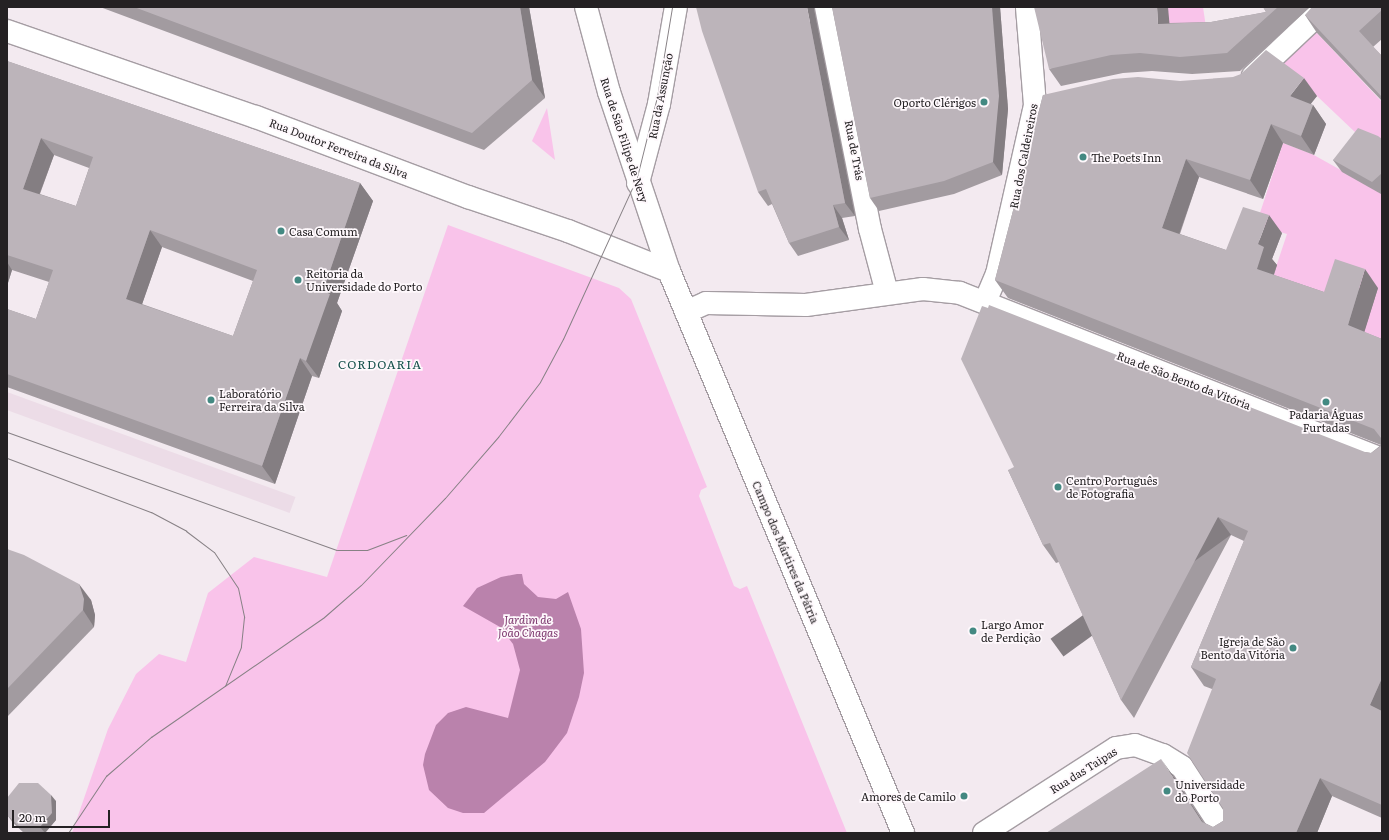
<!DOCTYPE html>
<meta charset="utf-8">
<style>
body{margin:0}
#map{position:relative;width:1389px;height:840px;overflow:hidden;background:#f3eaf0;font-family:Literata,serif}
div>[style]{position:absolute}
.built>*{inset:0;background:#ecdce7;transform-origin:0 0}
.green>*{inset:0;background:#f9c3ea}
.water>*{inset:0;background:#ba82ac}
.roads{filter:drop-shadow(1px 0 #a59da3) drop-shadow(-1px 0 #a59da3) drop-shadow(0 1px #a59da3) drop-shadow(0 -1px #a59da3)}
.pedestrian>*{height:22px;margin:-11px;padding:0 11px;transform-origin:11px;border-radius:11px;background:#fff}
.minor>*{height:22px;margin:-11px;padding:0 11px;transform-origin:11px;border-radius:11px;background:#fff}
.tertiary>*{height:22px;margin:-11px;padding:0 11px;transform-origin:11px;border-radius:11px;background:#fff}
.secondary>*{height:22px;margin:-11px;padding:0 11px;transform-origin:11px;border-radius:11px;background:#fff}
.tram>*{height:1px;margin:-0.5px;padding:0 0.5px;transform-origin:0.5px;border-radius:0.5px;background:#878185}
.wall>*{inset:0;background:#a29ba0}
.shaded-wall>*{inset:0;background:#847e82;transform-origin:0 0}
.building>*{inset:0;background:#bcb4ba}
.dots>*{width:11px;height:11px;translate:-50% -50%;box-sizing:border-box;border:2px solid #fef8fc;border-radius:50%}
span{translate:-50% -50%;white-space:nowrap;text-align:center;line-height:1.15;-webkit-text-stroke:3.5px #fef8fc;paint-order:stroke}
.street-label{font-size:11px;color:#242123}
.poi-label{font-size:11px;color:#242123}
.right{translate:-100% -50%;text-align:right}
.left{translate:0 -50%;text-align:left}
.park-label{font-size:11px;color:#7d386e;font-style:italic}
.neighbourhood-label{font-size:12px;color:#16514c;letter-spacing:1px}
.frame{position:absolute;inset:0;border:8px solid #242123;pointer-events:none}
.scale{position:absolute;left:12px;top:810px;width:98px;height:18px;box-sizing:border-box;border:2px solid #242123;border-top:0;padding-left:5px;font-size:12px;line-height:14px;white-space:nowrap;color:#242123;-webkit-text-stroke:3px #fef8fc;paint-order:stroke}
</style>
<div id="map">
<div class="built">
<i style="left:7px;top:392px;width:307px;height:17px;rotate:20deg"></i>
</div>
<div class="green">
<i style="clip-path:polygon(1168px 7px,1203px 7px,1207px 34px,1158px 21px)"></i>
<i style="clip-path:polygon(1315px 31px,1382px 102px,1382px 149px,1377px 153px,1317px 96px,1276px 66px)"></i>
<i style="clip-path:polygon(547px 108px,555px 160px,532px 141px)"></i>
<i style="clip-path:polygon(1283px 143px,1312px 154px,1382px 193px,1382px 351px,1336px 313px,1268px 291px,1287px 234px,1256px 225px)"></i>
<i style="clip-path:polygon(448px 225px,619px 288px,631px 299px,707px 487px,701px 490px,699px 496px,734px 586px,740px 589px,747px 586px,847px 833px,72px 833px,108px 729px,136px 674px,159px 654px,186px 662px,208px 593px,254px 557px,327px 577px)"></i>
</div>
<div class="water">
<i style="clip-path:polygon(517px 574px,522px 574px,524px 584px,538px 597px,556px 599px,568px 592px,581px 629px,584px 673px,579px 697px,567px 733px,545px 762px,484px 813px,463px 813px,448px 808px,429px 790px,423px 765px,425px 754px,436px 725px,448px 713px,466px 707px,508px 718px,520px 670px,513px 644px,500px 627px,463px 606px,477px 588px,501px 577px)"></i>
</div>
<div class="roads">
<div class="pedestrian">
<i style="left:1253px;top:76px;width:100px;rotate:-43.4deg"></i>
<i style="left:638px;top:183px;width:82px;rotate:-75.1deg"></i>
<i style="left:659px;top:104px;width:98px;rotate:-80.1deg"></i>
</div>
<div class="minor">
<i style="left:826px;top:7px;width:226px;rotate:78.8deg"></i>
<i style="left:870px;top:229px;width:66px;rotate:75.1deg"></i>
<i style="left:985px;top:302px;width:30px;rotate:-67deg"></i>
<i style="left:997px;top:274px;width:173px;rotate:-77.3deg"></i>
<i style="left:1035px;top:105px;width:98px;rotate:-94.7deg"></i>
<i style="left:686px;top:312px;width:22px;rotate:-24deg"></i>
<i style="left:706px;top:303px;width:100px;rotate:1.1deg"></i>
<i style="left:806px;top:305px;width:118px;rotate:-7.8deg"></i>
<i style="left:923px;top:289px;width:37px;rotate:6deg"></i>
<i style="left:960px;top:293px;width:453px;rotate:21.5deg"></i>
<i style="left:984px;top:833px;width:157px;rotate:-32.8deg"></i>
<i style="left:1116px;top:748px;width:19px;rotate:-9deg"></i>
<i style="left:1135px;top:745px;width:30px;rotate:20deg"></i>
<i style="left:1163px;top:755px;width:22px;rotate:32deg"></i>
<i style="left:1182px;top:767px;width:79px;rotate:56.9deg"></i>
</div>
<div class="tertiary">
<i style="left:7px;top:31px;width:263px;rotate:19.1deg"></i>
<i style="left:256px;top:117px;width:227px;rotate:20.7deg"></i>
<i style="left:468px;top:197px;width:106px;rotate:18.8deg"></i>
<i style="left:568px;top:231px;width:109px;rotate:21.6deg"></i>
</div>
<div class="secondary">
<i style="left:586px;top:7px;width:88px;rotate:74.9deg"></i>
<i style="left:609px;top:92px;width:189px;rotate:71.5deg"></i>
<i style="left:669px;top:271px;width:609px;rotate:67.39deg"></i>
</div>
</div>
<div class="tram">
<i style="left:7px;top:432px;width:350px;rotate:19.7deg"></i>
<i style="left:337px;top:550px;width:30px"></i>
<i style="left:367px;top:550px;width:42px;rotate:-21deg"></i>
<i style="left:7px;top:458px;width:154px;rotate:20.6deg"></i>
<i style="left:151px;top:512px;width:40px;rotate:28deg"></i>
<i style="left:186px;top:531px;width:35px;rotate:37deg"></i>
<i style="left:214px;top:552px;width:43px;rotate:56.3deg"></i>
<i style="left:238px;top:588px;width:30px;rotate:78deg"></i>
<i style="left:244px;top:617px;width:30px;rotate:96deg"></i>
<i style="left:241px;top:647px;width:42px;rotate:112.3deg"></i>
<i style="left:68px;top:833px;width:69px;rotate:-56.3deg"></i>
<i style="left:106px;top:776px;width:60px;rotate:-40.9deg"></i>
<i style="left:151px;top:737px;width:209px;rotate:-34.7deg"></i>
<i style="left:323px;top:618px;width:50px;rotate:-41deg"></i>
<i style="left:361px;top:585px;width:121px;rotate:-46deg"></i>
<i style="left:445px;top:498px;width:81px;rotate:-49deg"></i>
<i style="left:498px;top:437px;width:69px;rotate:-52.6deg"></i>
<i style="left:540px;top:382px;width:49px;rotate:-61.9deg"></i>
<i style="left:563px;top:339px;width:178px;rotate:-65.4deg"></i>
<i style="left:637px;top:177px;width:82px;rotate:-76deg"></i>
<i style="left:657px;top:97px;width:91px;rotate:-80.5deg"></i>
</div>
<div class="wall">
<i style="clip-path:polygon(100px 7px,529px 7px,545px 98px,484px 150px)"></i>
<i style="clip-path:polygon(832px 7px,1000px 7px,1008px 109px,1002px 175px,954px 194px,879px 211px,870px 198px)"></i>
<i style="clip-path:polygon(1263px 7px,1310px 7px,1240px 71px,1192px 74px,1152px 71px,1123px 73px,1061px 86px,1049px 69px,1169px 23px,1211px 22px,1266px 12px)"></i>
<i style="clip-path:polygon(1382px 7px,1382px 39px,1373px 47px,1382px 56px,1382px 101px,1317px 33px,1305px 15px)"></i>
<i style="clip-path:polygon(814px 9px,855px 216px,842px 218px,849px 240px,798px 256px,789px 243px,772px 204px,768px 206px,758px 192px)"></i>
<i style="clip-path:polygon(evenodd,7px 61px,360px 183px,373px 201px,337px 303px,342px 311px,319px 378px,312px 376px,275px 484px,7px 387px,7px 309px,36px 319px,49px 282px,12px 270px,7px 286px,7px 61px,54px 155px,89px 168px,76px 206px,40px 194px,54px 155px,7px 61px,162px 247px,253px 281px,233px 336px,142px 304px,162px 247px)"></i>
<i style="clip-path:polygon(1043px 95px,1317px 96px,1310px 104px,1313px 105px,1326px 124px,1314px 155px,1283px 143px,1263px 199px,1199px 177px,1180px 234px,1226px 250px,1282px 233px,1272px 259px,1277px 265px,1274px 275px,1324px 292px,1378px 288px,1364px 332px,1382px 339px,1382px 818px,1332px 796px,1317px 833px,1046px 833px,1174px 777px,1203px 822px,1213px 827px,1223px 821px,1223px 808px,1212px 689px,1204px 686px,1191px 667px,1244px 541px,1231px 535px,1134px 718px,1121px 700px,1059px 562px,1056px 563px,1043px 545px,1008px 470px,1365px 452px,1371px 453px,1381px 445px,1008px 298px,995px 280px)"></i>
<i style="clip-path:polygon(1382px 139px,1382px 193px,1381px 194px,1342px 172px,1333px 160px)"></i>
<i style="clip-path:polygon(7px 549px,91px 600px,95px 615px,94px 627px,7px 717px)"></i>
<i style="clip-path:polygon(56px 801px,56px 820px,45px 833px,24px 833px,13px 823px,8px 816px)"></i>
</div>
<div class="shaded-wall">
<i style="clip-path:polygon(520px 7px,529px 7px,545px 98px,532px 80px)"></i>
<i style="clip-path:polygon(807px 7px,814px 7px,814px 9px,855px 216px,845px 203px)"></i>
<i style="clip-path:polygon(992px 7px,1000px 7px,1008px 109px,1002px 175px,993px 162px)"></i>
<i style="clip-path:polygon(1157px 7px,1168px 7px,1171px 41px,1158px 24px)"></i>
<i style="clip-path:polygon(1304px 78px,1317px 96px,1303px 114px,1290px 96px)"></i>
<i style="clip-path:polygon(1313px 105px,1326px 124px,1314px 155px,1301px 136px)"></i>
<i style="clip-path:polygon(1271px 124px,1283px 143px,1263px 199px,1250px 180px)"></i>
<i style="clip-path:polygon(41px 138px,54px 155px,35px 206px,23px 189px)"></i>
<i style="clip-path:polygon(1186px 159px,1199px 177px,1175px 246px,1162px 228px)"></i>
<i style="clip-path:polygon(360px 183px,373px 201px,337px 303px,342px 311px,319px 378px,306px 361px,323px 291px)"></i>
<i style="clip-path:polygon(833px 205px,842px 218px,849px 240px,839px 227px)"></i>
<i style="clip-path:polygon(1269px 215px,1282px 233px,1272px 259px,1277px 265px,1269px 288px,1257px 269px,1258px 244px)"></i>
<i style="clip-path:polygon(150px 230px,162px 247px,138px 316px,126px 299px)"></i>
<i style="clip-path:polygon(7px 262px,12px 270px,7px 286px)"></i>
<i style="clip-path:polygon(1365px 269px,1378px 288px,1361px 343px,1348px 325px)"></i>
<i style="clip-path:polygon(300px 358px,312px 376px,275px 484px,262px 466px)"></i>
<i style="left:1218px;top:517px;width:22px;height:207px;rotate:54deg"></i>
<i style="clip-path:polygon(79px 584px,91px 600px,95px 615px,94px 627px,83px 610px)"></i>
<i style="clip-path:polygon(1382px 678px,1382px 723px,1370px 705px)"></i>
<i style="clip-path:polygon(1161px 759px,1174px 777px,1210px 833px,1202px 822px)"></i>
<i style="clip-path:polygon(1320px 778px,1332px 796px,1317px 833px,1296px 833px)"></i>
<i style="clip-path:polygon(51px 795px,56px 801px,56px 820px,45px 833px,40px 827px)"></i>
</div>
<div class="building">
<i style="clip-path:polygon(134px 7px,520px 7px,532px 80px,472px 133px)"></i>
<i style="clip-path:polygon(696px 7px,807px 7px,845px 203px,833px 205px,839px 227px,789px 243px,766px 189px,758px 192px,702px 31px)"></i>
<i style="clip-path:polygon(832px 7px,992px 7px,999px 96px,993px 162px,944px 181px,870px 198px)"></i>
<i style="clip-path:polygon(1034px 7px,1157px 7px,1158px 24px,1211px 22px,1266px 12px,1263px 7px,1278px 7px,1227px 53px,1180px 57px,1140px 53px,1111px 55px,1049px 69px)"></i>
<i style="clip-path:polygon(1312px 7px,1382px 7px,1382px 10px,1359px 31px,1382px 56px,1382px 97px,1305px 15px)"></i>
<i style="clip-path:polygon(1266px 50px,1304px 78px,1290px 96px,1313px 105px,1301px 136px,1271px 124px,1250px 180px,1186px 159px,1162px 228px,1226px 250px,1243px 207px,1269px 215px,1258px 244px,1264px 247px,1257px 269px,1324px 292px,1335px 259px,1365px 269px,1348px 325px,1382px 339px,1382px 678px,1370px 705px,1382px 711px,1382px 805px,1320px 778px,1296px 833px,1046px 833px,1161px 759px,1202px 822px,1213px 827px,1223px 821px,1223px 808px,1187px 753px,1216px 679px,1191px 667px,1248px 531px,1218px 517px,1121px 700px,1050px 543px,1043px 545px,1008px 470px,1014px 467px,961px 359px,982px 306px,988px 308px,989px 305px,1365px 452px,1371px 453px,1381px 446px,1381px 438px,1374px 429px,995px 280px,1043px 95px,1113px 79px,1138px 77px,1180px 81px,1233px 77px,1241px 74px)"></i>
<i style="clip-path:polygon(evenodd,7px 61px,360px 183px,323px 291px,330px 294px,306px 361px,300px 358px,262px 466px,7px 374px,7px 309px,36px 319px,53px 270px,7px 255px,7px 61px,41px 138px,93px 157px,76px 206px,23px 189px,41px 138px,7px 61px,150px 230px,257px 270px,233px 336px,126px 299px,150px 230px)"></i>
<i style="clip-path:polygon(1358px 128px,1378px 136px,1382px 139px,1382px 173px,1372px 182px,1333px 160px)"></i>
<i style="clip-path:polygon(7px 549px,24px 555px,79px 584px,84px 599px,83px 610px,7px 689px)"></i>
<i style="clip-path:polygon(19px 783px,38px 783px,51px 795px,52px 813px,40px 827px,20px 827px,8px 816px,7px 798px)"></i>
</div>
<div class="dots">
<i style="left:984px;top:102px;background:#438982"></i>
<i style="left:1083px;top:157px;background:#438982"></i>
<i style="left:281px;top:231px;background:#438982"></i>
<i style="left:298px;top:280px;background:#438982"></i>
<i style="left:211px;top:400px;background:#438982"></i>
<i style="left:1326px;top:402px;background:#438982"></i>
<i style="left:1058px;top:487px;background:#438982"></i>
<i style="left:973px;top:631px;background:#438982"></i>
<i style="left:1293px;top:648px;background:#438982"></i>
<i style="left:1167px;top:791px;background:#438982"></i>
<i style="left:964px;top:796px;background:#438982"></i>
</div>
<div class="street-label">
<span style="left:660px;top:96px;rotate:-79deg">Rua da Assunção</span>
<span style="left:625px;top:140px;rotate:72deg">Rua de São Filipe de Nery</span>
<span style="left:339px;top:148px;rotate:21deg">Rua Doutor Ferreira da Silva</span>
<span style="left:855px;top:150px;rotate:79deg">Rua de Trás</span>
<span style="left:1023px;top:156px;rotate:-79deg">Rua dos Caldeireiros</span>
<span style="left:1184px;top:380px;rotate:21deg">Rua de São Bento da Vitória</span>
<span style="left:786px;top:552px;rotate:67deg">Campo dos Mártires da Pátria</span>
<span style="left:1083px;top:770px;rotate:-32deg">Rua das Taipas</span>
</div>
<div class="poi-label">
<span class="right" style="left:976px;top:102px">Oporto Clérigos</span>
<span class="left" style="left:1091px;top:157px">The Poets Inn</span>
<span class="left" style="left:289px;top:231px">Casa Comum</span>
<span class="left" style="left:306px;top:280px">Reitoria da<br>Universidade do Porto</span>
<span class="left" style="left:219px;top:400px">Laboratório<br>Ferreira da Silva</span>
<span style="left:1326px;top:421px">Padaria Águas<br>Furtadas</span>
<span class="left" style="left:1066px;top:487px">Centro Português<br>de Fotografia</span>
<span class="left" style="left:981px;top:631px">Largo Amor<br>de Perdição</span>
<span class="right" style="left:1285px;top:648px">Igreja de São<br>Bento da Vitória</span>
<span class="left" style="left:1175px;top:791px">Universidade<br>do Porto</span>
<span class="right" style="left:956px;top:796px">Amores de Camilo</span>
</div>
<div class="park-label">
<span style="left:528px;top:626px">Jardim de<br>João Chagas</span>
</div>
<div class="neighbourhood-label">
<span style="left:380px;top:365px">CORDOARIA</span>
</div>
<div class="frame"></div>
<div class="scale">20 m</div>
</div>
